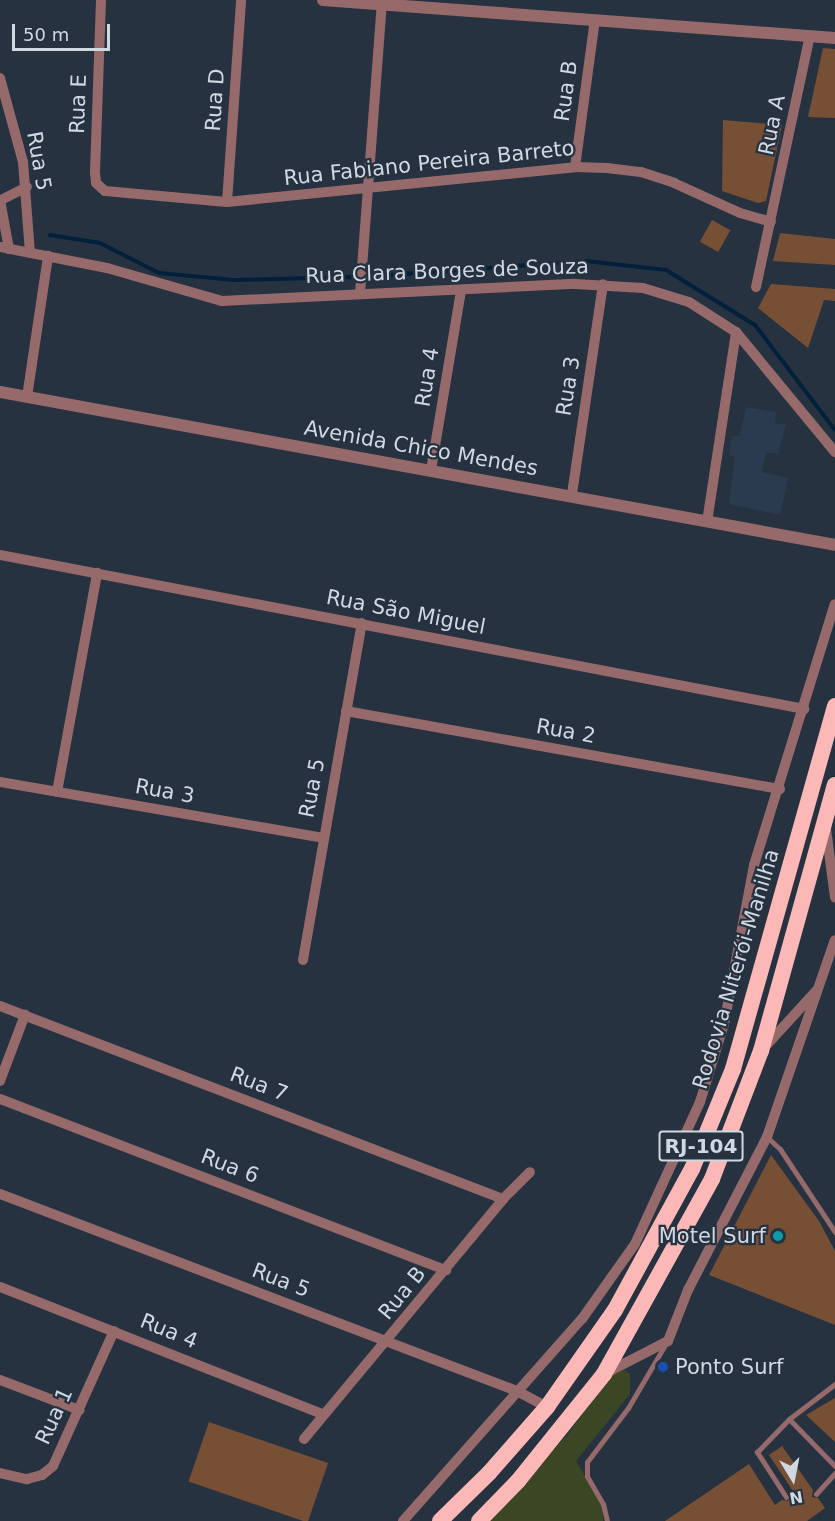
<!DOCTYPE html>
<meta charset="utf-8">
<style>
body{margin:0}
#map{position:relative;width:835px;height:1521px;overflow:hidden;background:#263240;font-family:"DejaVu Sans",sans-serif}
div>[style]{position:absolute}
.built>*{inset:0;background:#2b3b4f}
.green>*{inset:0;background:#3b4724}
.stream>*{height:4px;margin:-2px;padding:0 2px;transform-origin:2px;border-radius:2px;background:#00203c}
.building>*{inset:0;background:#774f35;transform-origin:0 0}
.service>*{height:5px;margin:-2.5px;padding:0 2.5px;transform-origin:2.5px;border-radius:2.5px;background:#966a6a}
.minor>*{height:10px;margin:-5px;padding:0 5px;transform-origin:5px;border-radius:5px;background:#966a6a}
.tertiary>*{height:12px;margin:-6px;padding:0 6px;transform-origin:6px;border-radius:6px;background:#966a6a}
.trunk>*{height:16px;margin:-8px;padding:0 8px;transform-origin:8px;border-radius:8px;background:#fbb8b6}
.dots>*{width:16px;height:16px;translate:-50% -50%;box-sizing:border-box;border:3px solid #263240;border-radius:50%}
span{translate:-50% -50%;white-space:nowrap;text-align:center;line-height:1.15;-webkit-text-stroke:4.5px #263240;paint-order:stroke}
.shield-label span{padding:2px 4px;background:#263240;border:2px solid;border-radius:4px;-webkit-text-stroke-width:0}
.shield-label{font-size:20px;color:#d0d8e1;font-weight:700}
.street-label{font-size:21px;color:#d0d8e1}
.poi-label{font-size:21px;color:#d0d8e1}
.right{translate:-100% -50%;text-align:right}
.left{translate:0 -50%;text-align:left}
.north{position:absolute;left:763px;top:1449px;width:60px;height:60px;-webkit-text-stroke:4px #263240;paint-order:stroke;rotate:170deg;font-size:16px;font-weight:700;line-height:24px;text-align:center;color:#d0d8e1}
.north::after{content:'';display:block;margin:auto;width:21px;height:27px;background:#d0d8e1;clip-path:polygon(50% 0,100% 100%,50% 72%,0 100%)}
.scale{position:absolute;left:12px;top:24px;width:98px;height:27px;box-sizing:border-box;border:3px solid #d0d8e1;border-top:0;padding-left:8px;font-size:18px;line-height:21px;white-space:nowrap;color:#d0d8e1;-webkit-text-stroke:4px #263240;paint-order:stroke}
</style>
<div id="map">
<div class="built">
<i style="clip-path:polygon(746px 407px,776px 412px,775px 424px,786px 424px,778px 454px,766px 452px,762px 472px,788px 478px,780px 515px,729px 504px,735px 457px,729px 455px,732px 436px,740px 436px)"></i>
</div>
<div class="green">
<i style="clip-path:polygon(618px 1366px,630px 1374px,630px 1394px,576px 1461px,603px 1506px,603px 1521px,489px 1521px,568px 1434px)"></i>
</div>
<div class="stream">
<i style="left:50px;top:235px;width:51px;rotate:9.1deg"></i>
<i style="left:100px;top:243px;width:66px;rotate:27deg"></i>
<i style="left:159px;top:273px;width:75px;rotate:5.3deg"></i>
<i style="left:234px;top:280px;width:125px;rotate:-1.4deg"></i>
<i style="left:359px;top:277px;width:228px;rotate:-4deg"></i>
<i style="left:586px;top:261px;width:81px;rotate:6.4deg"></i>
<i style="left:666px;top:270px;width:105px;rotate:31.7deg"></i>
<i style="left:755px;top:325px;width:132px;rotate:52.7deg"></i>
</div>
<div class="building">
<i style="clip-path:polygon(823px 48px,835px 49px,835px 118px,808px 117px)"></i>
<i style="clip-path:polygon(723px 120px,782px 125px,766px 201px,758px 203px,722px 191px)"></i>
<i style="left:712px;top:220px;width:21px;height:25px;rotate:29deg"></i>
<i style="clip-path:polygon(780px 233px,835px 239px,835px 265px,773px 261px)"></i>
<i style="clip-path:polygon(771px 284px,835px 289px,835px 301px,824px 300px,808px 348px,758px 308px)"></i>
<i style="clip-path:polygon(771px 1155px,819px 1221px,835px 1251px,835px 1325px,709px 1275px)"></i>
<i style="clip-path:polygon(835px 1398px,835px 1442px,806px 1415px)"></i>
<i style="left:209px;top:1422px;width:126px;height:63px;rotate:19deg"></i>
<i style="clip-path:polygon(782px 1446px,813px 1490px,812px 1497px,818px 1498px,825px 1508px,807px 1521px,665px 1521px,749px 1464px,775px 1505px,782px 1500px,788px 1501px,793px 1491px,769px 1455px)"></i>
</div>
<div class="service">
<i style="left:767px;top:1137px;width:18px;rotate:43deg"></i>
<i style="left:780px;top:1149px;width:100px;rotate:56.5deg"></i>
<i style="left:789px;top:1419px;width:58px;rotate:-37.3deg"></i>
<i style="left:816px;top:1494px;width:28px;rotate:-48deg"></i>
<i style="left:786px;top:1497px;width:54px;rotate:-122.8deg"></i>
<i style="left:757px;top:1452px;width:46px;rotate:-45.9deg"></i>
<i style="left:789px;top:1419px;width:66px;rotate:45.6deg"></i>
<i style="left:607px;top:1521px;width:17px;rotate:-103deg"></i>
<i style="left:603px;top:1504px;width:32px;rotate:-120deg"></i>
<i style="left:587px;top:1476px;width:14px;rotate:-90deg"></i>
<i style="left:587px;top:1462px;width:68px;rotate:-52.8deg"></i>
<i style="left:628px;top:1408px;width:73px;rotate:-59.6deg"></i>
</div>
<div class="minor">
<i style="left:101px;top:0;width:173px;rotate:92deg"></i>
<i style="left:95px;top:173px;width:10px;rotate:84deg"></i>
<i style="left:96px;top:183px;width:12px;rotate:42deg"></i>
<i style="left:105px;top:191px;width:122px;rotate:5.2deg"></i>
<i style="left:227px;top:202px;width:350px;rotate:-5.7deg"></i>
<i style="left:575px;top:167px;width:32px;rotate:2deg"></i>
<i style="left:607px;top:168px;width:34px;rotate:7deg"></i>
<i style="left:641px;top:172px;width:35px;rotate:18deg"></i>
<i style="left:674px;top:183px;width:72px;rotate:24.4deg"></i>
<i style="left:740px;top:213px;width:32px;rotate:16deg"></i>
<i style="left:0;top:78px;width:87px;rotate:74.7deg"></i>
<i style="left:23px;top:162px;width:91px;rotate:85.6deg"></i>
<i style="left:575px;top:167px;width:148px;rotate:-82.3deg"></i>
<i style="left:0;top:200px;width:50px;rotate:79.6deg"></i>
<i style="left:1px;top:200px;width:29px;rotate:-27deg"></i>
<i style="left:227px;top:202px;width:202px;rotate:-86deg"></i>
<i style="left:0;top:247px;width:109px;rotate:11.1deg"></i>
<i style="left:107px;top:268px;width:120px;rotate:16deg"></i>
<i style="left:222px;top:301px;width:353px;rotate:-2.8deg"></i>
<i style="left:575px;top:284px;width:68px;rotate:3.4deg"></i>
<i style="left:643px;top:288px;width:48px;rotate:16.9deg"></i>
<i style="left:689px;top:302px;width:56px;rotate:32.6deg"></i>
<i style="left:736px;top:332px;width:156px;rotate:50.5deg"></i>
<i style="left:756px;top:287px;width:257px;rotate:-77.9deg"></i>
<i style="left:360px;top:294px;width:295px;rotate:-85.7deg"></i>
<i style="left:27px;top:397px;width:143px;rotate:-81.5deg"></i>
<i style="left:431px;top:470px;width:182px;rotate:-80.5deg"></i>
<i style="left:572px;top:494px;width:212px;rotate:-81.6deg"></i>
<i style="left:707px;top:522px;width:192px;rotate:-81.3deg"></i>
<i style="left:0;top:555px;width:819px;rotate:10.84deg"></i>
<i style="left:346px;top:711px;width:441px;rotate:10.2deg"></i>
<i style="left:0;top:782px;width:328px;rotate:9.8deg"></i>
<i style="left:57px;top:792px;width:223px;rotate:-79.6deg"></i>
<i style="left:826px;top:829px;width:69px;rotate:82.5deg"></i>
<i style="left:303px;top:960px;width:342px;rotate:-80.1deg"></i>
<i style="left:0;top:1006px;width:539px;rotate:20.99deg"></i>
<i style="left:764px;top:1048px;width:77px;rotate:-47.6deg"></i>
<i style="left:0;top:1081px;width:71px;rotate:-69.3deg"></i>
<i style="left:0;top:1099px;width:478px;rotate:21deg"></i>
<i style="left:0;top:1194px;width:553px;rotate:20.86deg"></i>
<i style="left:517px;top:1391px;width:34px;rotate:28deg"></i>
<i style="left:0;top:1287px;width:346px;rotate:21.5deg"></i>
<i style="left:604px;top:1374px;width:72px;rotate:-27.3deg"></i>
<i style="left:668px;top:1341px;width:55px;rotate:-68.6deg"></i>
<i style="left:688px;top:1290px;width:172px;rotate:-62.7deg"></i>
<i style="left:767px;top:1137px;width:208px;rotate:-71deg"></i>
<i style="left:0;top:1380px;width:85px;rotate:20.8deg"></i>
<i style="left:304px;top:1439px;width:312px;rotate:-50.3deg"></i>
<i style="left:503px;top:1199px;width:38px;rotate:-45deg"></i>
<i style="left:0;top:1473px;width:28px;rotate:13deg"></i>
<i style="left:27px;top:1479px;width:16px;rotate:-15deg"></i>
<i style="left:42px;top:1475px;width:14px;rotate:-39deg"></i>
<i style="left:53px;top:1466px;width:148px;rotate:-65.7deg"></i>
<i style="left:403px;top:1521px;width:270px;rotate:-48.5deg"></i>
<i style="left:582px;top:1319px;width:92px;rotate:-54.8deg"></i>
<i style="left:635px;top:1244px;width:156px;rotate:-65.4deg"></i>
<i style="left:700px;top:1102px;width:82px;rotate:-72.9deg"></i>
<i style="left:724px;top:1024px;width:162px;rotate:-79.3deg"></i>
<i style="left:754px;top:865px;width:273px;rotate:-72.8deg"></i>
</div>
<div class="tertiary">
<i style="left:323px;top:0;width:513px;rotate:4.24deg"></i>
<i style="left:0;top:392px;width:849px;rotate:10.38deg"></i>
</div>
<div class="trunk">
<i style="left:440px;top:1521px;width:69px;rotate:-44.4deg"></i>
<i style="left:489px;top:1473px;width:88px;rotate:-48.7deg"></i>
<i style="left:547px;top:1407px;width:118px;rotate:-55deg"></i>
<i style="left:615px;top:1310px;width:161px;rotate:-61.4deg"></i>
<i style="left:692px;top:1169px;width:108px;rotate:-67.7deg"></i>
<i style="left:733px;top:1069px;width:377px;rotate:-74.3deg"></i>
<i style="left:479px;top:1521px;width:56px;rotate:-45.7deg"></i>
<i style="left:518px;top:1481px;width:137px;rotate:-51.2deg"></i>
<i style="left:604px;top:1374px;width:223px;rotate:-61deg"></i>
<i style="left:712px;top:1179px;width:137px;rotate:-69.1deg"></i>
<i style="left:761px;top:1051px;width:276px;rotate:-74.5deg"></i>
</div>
<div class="dots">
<i style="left:778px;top:1236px;background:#0f9aa8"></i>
<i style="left:663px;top:1367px;background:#1a4fb4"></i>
</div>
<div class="shield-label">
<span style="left:701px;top:1146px">RJ-104</span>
</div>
<div class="street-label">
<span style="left:566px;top:91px;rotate:-82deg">Rua B</span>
<span style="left:215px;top:100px;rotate:-86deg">Rua D</span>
<span style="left:78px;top:104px;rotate:-88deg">Rua E</span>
<span style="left:772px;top:125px;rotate:-78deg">Rua A</span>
<span style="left:39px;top:161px;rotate:80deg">Rua 5</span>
<span style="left:429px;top:163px;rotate:-6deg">Rua Fabiano Pereira Barreto</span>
<span style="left:447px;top:271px;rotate:-2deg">Rua Clara Borges de Souza</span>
<span style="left:427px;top:377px;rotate:-81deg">Rua 4</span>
<span style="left:568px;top:386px;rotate:-81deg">Rua 3</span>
<span style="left:421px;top:448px;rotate:10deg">Avenida Chico Mendes</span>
<span style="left:406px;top:612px;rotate:11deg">Rua São Miguel</span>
<span style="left:566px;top:731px;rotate:10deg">Rua 2</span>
<span style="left:312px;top:788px;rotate:-79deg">Rua 5</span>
<span style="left:165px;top:791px;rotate:10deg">Rua 3</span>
<span style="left:736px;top:969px;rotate:-73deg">Rodovia Niterói-Manilha</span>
<span style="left:259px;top:1084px;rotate:21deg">Rua 7</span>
<span style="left:230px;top:1166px;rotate:21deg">Rua 6</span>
<span style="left:281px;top:1280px;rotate:21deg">Rua 5</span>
<span style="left:402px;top:1293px;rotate:-51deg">Rua B</span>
<span style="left:169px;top:1331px;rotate:22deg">Rua 4</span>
<span style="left:54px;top:1416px;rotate:-65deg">Rua 1</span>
</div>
<div class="poi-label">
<span class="right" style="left:766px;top:1236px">Motel Surf</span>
<span class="left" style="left:675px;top:1367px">Ponto Surf</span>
</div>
<div class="north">N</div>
<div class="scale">50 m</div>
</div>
